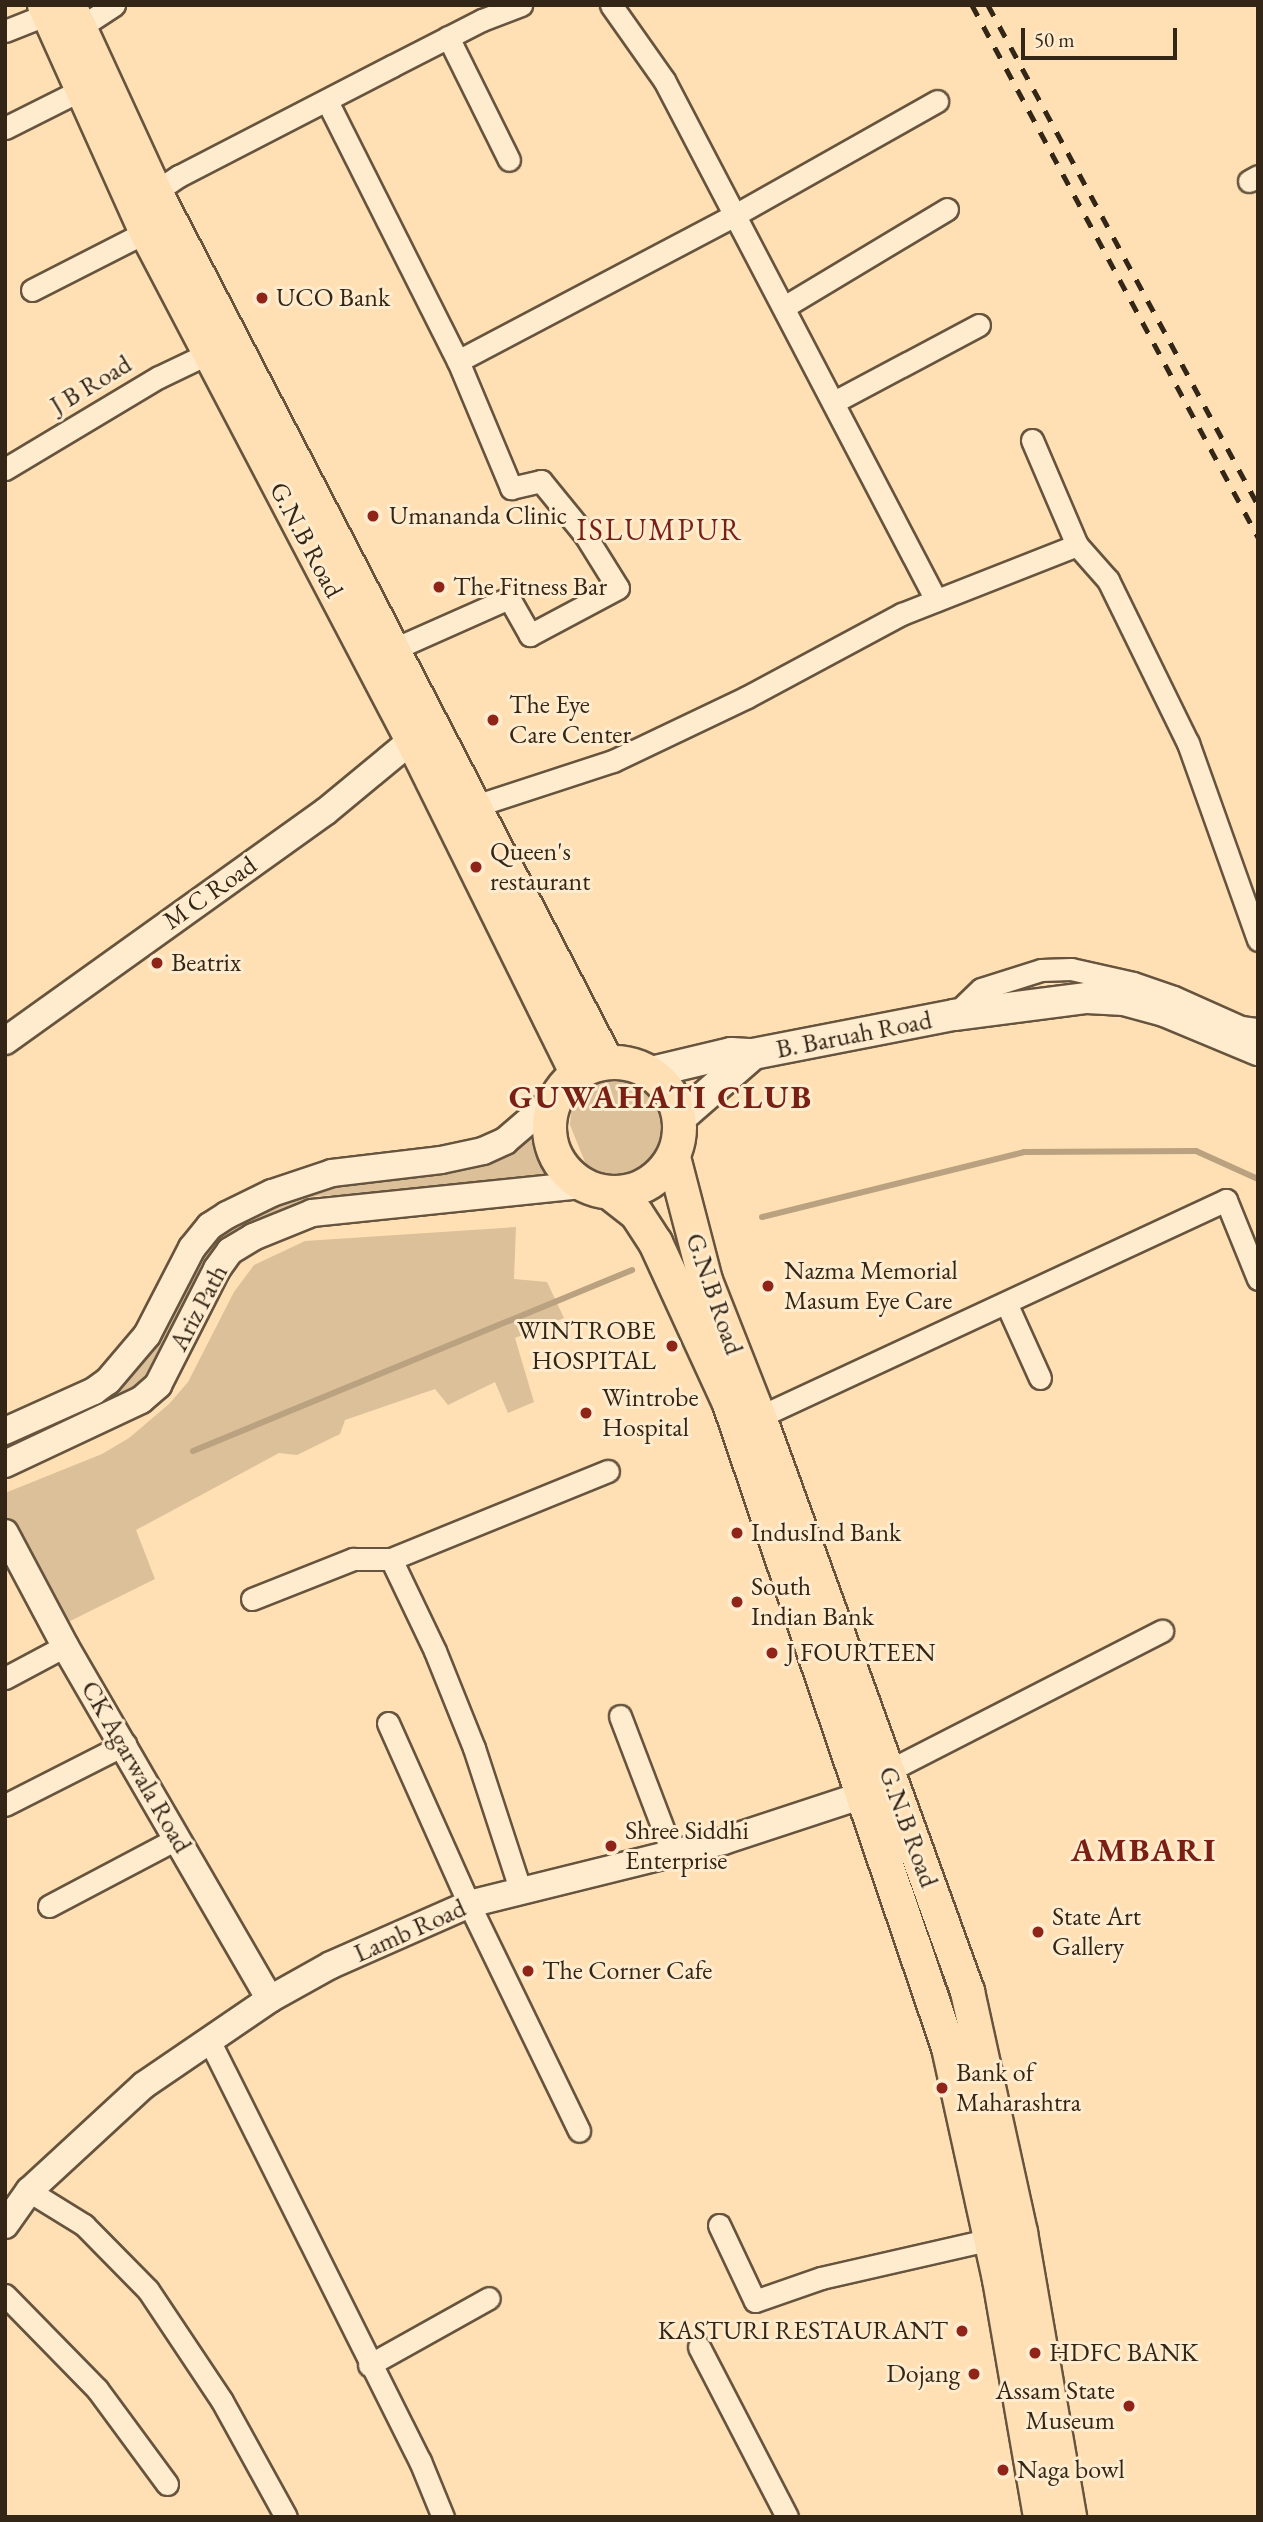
<!DOCTYPE html>
<style>
body{margin:0}
#map{position:relative;width:1263px;height:2522px;overflow:hidden;background:#ffe0b4;font-family:"EB Garamond",serif}
div>[style]{position:absolute}
.green>*{inset:0;background:#dcc099}
.stream>*{height:6px;margin:-3px;padding:0 3px;transform-origin:3px;border-radius:3px;background:#baa17f}
.roads{filter:drop-shadow(2px 0 #66543e) drop-shadow(-2px 0 #66543e) drop-shadow(0 2px #66543e) drop-shadow(0 -2px #66543e)}
.minor>*{height:21px;margin:-10.5px;padding:0 10.5px;transform-origin:10.5px;border-radius:10.5px;background:#ffebce}
.tertiary>*{height:26px;margin:-13px;padding:0 13px;transform-origin:13px;border-radius:13px;background:#ffebce}
.secondary>*{height:30px;margin:-15px;padding:0 15px;transform-origin:15px;border-radius:15px;background:#ffebce}
.primary>*{height:33px;margin:-16.5px;padding:0 16.5px;transform-origin:16.5px;border-radius:16.5px;background:#ffe0b4}
.primary>.ring{margin:-16.5px;padding:0;box-sizing:content-box;background:none;border:33px solid #ffe0b4;border-radius:50%}
.rail>*{height:5px;margin-top:-2.5px;transform-origin:0;background:repeating-linear-gradient(90deg,#332617 0 12px,transparent 0 24px)}
.dots>*{width:19px;height:19px;translate:-50% -50%;box-sizing:border-box;border:4px solid #ffebce;border-radius:50%}
span{translate:-50% -50%;white-space:nowrap;text-align:center;line-height:1.15;-webkit-text-stroke:6px #ffebce;paint-order:stroke}
.poi-label{font-size:26px;color:#332617}
.left{translate:0 -50%;text-align:left}
.right{translate:-100% -50%;text-align:right}
.street-label{font-size:26px;color:#332617}
.quarter-label{font-size:30px;color:#7a1f14;letter-spacing:2px}
.district-label{font-size:33px;color:#7a1f14;font-weight:700;letter-spacing:2px}
.frame{position:absolute;inset:0;border:7px solid #332617;pointer-events:none}
.scale{position:absolute;left:1021px;top:28px;width:156px;height:32px;box-sizing:border-box;border:4px solid #332617;border-top:0;padding-left:9px;font-size:21px;line-height:24px;white-space:nowrap;color:#332617;-webkit-text-stroke:5px #ffebce;paint-order:stroke}
</style>
<div id="map">
<div class="green">
<i style="clip-path:polygon(607px 1072px,631px 1074px,641px 1080px,654px 1097px,668px 1130px,669px 1142px,660px 1164px,642px 1179px,631px 1183px,607px 1181px,587px 1167px,570px 1125px,572px 1101px,578px 1091px,586px 1082px)"></i>
<i style="clip-path:polygon(534px 1132px,549px 1175px,559px 1184px,316px 1196px,241px 1226px,216px 1245px,204px 1263px,159px 1364px,141px 1384px,108px 1402px,5px 1447px,5px 1436px,104px 1393px,140px 1366px,152px 1349px,194px 1263px,226px 1222px,305px 1190px)"></i>
<i style="clip-path:polygon(516px 1227px,514px 1279px,547px 1282px,564px 1318px,515px 1338px,534px 1402px,508px 1413px,495px 1382px,448px 1405px,435px 1389px,345px 1420px,340px 1434px,297px 1455px,279px 1453px,136px 1530px,155px 1579px,60px 1626px,5px 1521px,5px 1493px,102px 1454px,129px 1438px,169px 1404px,188px 1382px,234px 1292px,254px 1265px,305px 1241px)"></i>
</div>
<div class="stream">
<i style="left:762px;top:1217px;width:270px;rotate:-13.9deg"></i>
<i style="left:1024px;top:1152px;width:172px;rotate:-0.3deg"></i>
<i style="left:1196px;top:1151px;width:68px;rotate:24.3deg"></i>
<i style="left:193px;top:1451px;width:475px;rotate:-22.4deg"></i>
</div>
<div class="roads">
<div class="minor">
<i style="left:611px;top:5px;width:92px;rotate:54.8deg"></i>
<i style="left:664px;top:80px;width:587px;rotate:62.39deg"></i>
<i style="left:79px;top:28px;width:42px;rotate:-33.3deg"></i>
<i style="left:5px;top:31px;width:46px;rotate:-21.6deg"></i>
<i style="left:448px;top:37px;width:137px;rotate:63.6deg"></i>
<i style="left:327px;top:101px;width:291px;rotate:63.3deg"></i>
<i style="left:458px;top:361px;width:138px;rotate:67.3deg"></i>
<i style="left:511px;top:488px;width:31px;rotate:-13deg"></i>
<i style="left:541px;top:481px;width:70px;rotate:50.8deg"></i>
<i style="left:585px;top:535px;width:62px;rotate:58.1deg"></i>
<i style="left:618px;top:588px;width:100px;rotate:151.9deg"></i>
<i style="left:530px;top:635px;width:43px;rotate:-119.6deg"></i>
<i style="left:509px;top:598px;width:126px;rotate:156.1deg"></i>
<i style="left:5px;top:128px;width:85px;rotate:-26.6deg"></i>
<i style="left:1249px;top:181px;width:10px;rotate:-29deg"></i>
<i style="left:155px;top:192px;width:29px;rotate:-34deg"></i>
<i style="left:179px;top:176px;width:240px;rotate:-27.3deg"></i>
<i style="left:392px;top:66px;width:101px;rotate:-27.1deg"></i>
<i style="left:482px;top:20px;width:42px;rotate:-21deg"></i>
<i style="left:32px;top:290px;width:128px;rotate:-27deg"></i>
<i style="left:784px;top:307px;width:190px;rotate:-31deg"></i>
<i style="left:458px;top:361px;width:313px;rotate:-27.8deg"></i>
<i style="left:735px;top:215px;width:232px;rotate:-29.4deg"></i>
<i style="left:834px;top:402px;width:164px;rotate:-28deg"></i>
<i style="left:1032px;top:440px;width:114px;rotate:66.8deg"></i>
<i style="left:1077px;top:545px;width:47px;rotate:48.5deg"></i>
<i style="left:1108px;top:580px;width:182px;rotate:63.9deg"></i>
<i style="left:1188px;top:743px;width:209px;rotate:70.4deg"></i>
<i style="left:5px;top:469px;width:179px;rotate:-30.9deg"></i>
<i style="left:159px;top:377px;width:53px;rotate:-25.6deg"></i>
<i style="left:472px;top:807px;width:148px;rotate:-18.1deg"></i>
<i style="left:613px;top:761px;width:148px;rotate:-25.5deg"></i>
<i style="left:747px;top:697px;width:176px;rotate:-28.2deg"></i>
<i style="left:902px;top:614px;width:188px;rotate:-21.5deg"></i>
<i style="left:954px;top:1015px;width:37px;rotate:-44deg"></i>
<i style="left:981px;top:989px;width:63px;rotate:-17.6deg"></i>
<i style="left:1041px;top:970px;width:30px;rotate:-2deg"></i>
<i style="left:1071px;top:969px;width:64px;rotate:12.7deg"></i>
<i style="left:1133px;top:983px;width:43px;rotate:18.9deg"></i>
<i style="left:1174px;top:997px;width:73px;rotate:24.1deg"></i>
<i style="left:1241px;top:1027px;width:17px;rotate:7deg"></i>
<i style="left:1007px;top:1305px;width:80px;rotate:65.7deg"></i>
<i style="left:759px;top:1417px;width:515px;rotate:-24.92deg"></i>
<i style="left:1226px;top:1200px;width:85px;rotate:67.9deg"></i>
<i style="left:391px;top:1559px;width:234px;rotate:-22.1deg"></i>
<i style="left:252px;top:1599px;width:109px;rotate:-21.6deg"></i>
<i style="left:353px;top:1559px;width:38px"></i>
<i style="left:391px;top:1559px;width:102px;rotate:64.4deg"></i>
<i style="left:435px;top:1651px;width:105px;rotate:68.1deg"></i>
<i style="left:474px;top:1748px;width:148px;rotate:71.9deg"></i>
<i style="left:5px;top:1678px;width:68px;rotate:-28.1deg"></i>
<i style="left:620px;top:1716px;width:146px;rotate:69.1deg"></i>
<i style="left:388px;top:1723px;width:198px;rotate:65.9deg"></i>
<i style="left:469px;top:1904px;width:252px;rotate:64.1deg"></i>
<i style="left:888px;top:1771px;width:308px;rotate:-27.1deg"></i>
<i style="left:5px;top:1805px;width:135px;rotate:-26.9deg"></i>
<i style="left:49px;top:1906px;width:146px;rotate:-27.8deg"></i>
<i style="left:210px;top:2042px;width:469px;rotate:63.4deg"></i>
<i style="left:420px;top:2461px;width:61px;rotate:67.7deg"></i>
<i style="left:29px;top:2191px;width:65px;rotate:31.7deg"></i>
<i style="left:84px;top:2225px;width:91px;rotate:45.4deg"></i>
<i style="left:148px;top:2290px;width:133px;rotate:56.3deg"></i>
<i style="left:222px;top:2401px;width:132px;rotate:61.1deg"></i>
<i style="left:719px;top:2225px;width:84px;rotate:64.7deg"></i>
<i style="left:755px;top:2301px;width:70px;rotate:-19.2deg"></i>
<i style="left:821px;top:2278px;width:174px;rotate:-12.9deg"></i>
<i style="left:5px;top:2295px;width:132px;rotate:45.6deg"></i>
<i style="left:97px;top:2389px;width:118px;rotate:53.6deg"></i>
<i style="left:699px;top:2347px;width:191px;rotate:62.6deg"></i>
<i style="left:369px;top:2365px;width:137px;rotate:-29.2deg"></i>
</div>
<div class="tertiary">
<i style="left:5px;top:1041px;width:393px;rotate:-35.6deg"></i>
<i style="left:325px;top:812px;width:113px;rotate:-39.6deg"></i>
<i style="left:5px;top:1431px;width:98px;rotate:-24.2deg"></i>
<i style="left:94px;top:1391px;width:17px;rotate:-36deg"></i>
<i style="left:108px;top:1381px;width:60px;rotate:-49.7deg"></i>
<i style="left:147px;top:1335px;width:98px;rotate:-62.7deg"></i>
<i style="left:192px;top:1248px;width:28px;rotate:-51deg"></i>
<i style="left:210px;top:1226px;width:20px;rotate:-33deg"></i>
<i style="left:227px;top:1215px;width:50px;rotate:-26.1deg"></i>
<i style="left:272px;top:1193px;width:63px;rotate:-18.4deg"></i>
<i style="left:332px;top:1173px;width:110px;rotate:-6.8deg"></i>
<i style="left:441px;top:1160px;width:43px;rotate:-12.1deg"></i>
<i style="left:483px;top:1151px;width:24px;rotate:-24deg"></i>
<i style="left:505px;top:1141px;width:65px;rotate:-40.6deg"></i>
<i style="left:5px;top:1464px;width:150px;rotate:-25.2deg"></i>
<i style="left:141px;top:1400px;width:23px;rotate:-41deg"></i>
<i style="left:158px;top:1385px;width:130px;rotate:-63deg"></i>
<i style="left:217px;top:1269px;width:22px;rotate:-54deg"></i>
<i style="left:230px;top:1251px;width:27px;rotate:-31deg"></i>
<i style="left:253px;top:1237px;width:64px;rotate:-22.1deg"></i>
<i style="left:312px;top:1213px;width:271px;rotate:-5.9deg"></i>
<i style="left:5px;top:1533px;width:128px;rotate:62deg"></i>
<i style="left:65px;top:1646px;width:408px;rotate:59.9deg"></i>
<i style="left:5px;top:2225px;width:42px;rotate:-54.8deg"></i>
<i style="left:29px;top:2191px;width:156px;rotate:-42.7deg"></i>
<i style="left:144px;top:2085px;width:153px;rotate:-34.3deg"></i>
<i style="left:270px;top:1999px;width:70px;rotate:-29.1deg"></i>
<i style="left:331px;top:1965px;width:151px;rotate:-23.8deg"></i>
<i style="left:469px;top:1904px;width:262px;rotate:-13.9deg"></i>
<i style="left:723px;top:1841px;width:166px;rotate:-18.2deg"></i>
</div>
<div class="secondary">
<i style="left:651px;top:1072px;width:82px;rotate:-13.4deg"></i>
<i style="left:731px;top:1053px;width:22px;rotate:3deg"></i>
<i style="left:753px;top:1054px;width:205px;rotate:-11deg"></i>
<i style="left:954px;top:1015px;width:134px;rotate:-7.3deg"></i>
<i style="left:1087px;top:998px;width:37px;rotate:3deg"></i>
<i style="left:1124px;top:1000px;width:41px;rotate:15.4deg"></i>
<i style="left:1164px;top:1011px;width:102px;rotate:22.5deg"></i>
<i style="left:680px;top:1118px;width:97px;rotate:-41.2deg"></i>
</div>
<div class="primary">
<i style="left:44px;top:5px;width:249px;rotate:65.8deg"></i>
<i style="left:146px;top:232px;width:573px;rotate:62.36deg"></i>
<i style="left:412px;top:740px;width:370px;rotate:63.7deg"></i>
<i style="left:69px;top:5px;width:206px;rotate:65.3deg"></i>
<i style="left:155px;top:192px;width:979px;rotate:62.57deg"></i>
<i class="ring" style="left:549px;top:1062px;width:97px;height:97px"></i>
<i style="left:673px;top:1157px;width:127px;rotate:75.4deg"></i>
<i style="left:705px;top:1280px;width:147px;rotate:68.5deg"></i>
<i style="left:759px;top:1417px;width:611px;rotate:70.08deg"></i>
<i style="left:967px;top:1991px;width:247px;rotate:77.6deg"></i>
<i style="left:1020px;top:2232px;width:289px;rotate:80.2deg"></i>
<i style="left:609px;top:1192px;width:34px;rotate:38deg"></i>
<i style="left:636px;top:1213px;width:35px;rotate:57deg"></i>
<i style="left:655px;top:1242px;width:177px;rotate:65.3deg"></i>
<i style="left:729px;top:1403px;width:680px;rotate:71.22deg"></i>
<i style="left:948px;top:2047px;width:238px;rotate:77.6deg"></i>
<i style="left:999px;top:2279px;width:242px;rotate:80.2deg"></i>
</div>
</div>
<div class="rail">
<i style="left:972px;top:5px;width:604px;rotate:61.74deg"></i>
<i style="left:988px;top:5px;width:568px;rotate:61.63deg"></i>
</div>
<div class="dots">
<i style="left:262px;top:298px;background:#8f2418"></i>
<i style="left:373px;top:516px;background:#8f2418"></i>
<i style="left:439px;top:587px;background:#8f2418"></i>
<i style="left:493px;top:720px;background:#8f2418"></i>
<i style="left:476px;top:867px;background:#8f2418"></i>
<i style="left:157px;top:963px;background:#8f2418"></i>
<i style="left:768px;top:1286px;background:#8f2418"></i>
<i style="left:672px;top:1346px;background:#8f2418"></i>
<i style="left:586px;top:1413px;background:#8f2418"></i>
<i style="left:737px;top:1533px;background:#8f2418"></i>
<i style="left:737px;top:1602px;background:#8f2418"></i>
<i style="left:772px;top:1653px;background:#8f2418"></i>
<i style="left:611px;top:1846px;background:#8f2418"></i>
<i style="left:1038px;top:1932px;background:#8f2418"></i>
<i style="left:528px;top:1971px;background:#8f2418"></i>
<i style="left:942px;top:2088px;background:#8f2418"></i>
<i style="left:962px;top:2331px;background:#8f2418"></i>
<i style="left:1035px;top:2353px;background:#8f2418"></i>
<i style="left:974px;top:2374px;background:#8f2418"></i>
<i style="left:1129px;top:2406px;background:#8f2418"></i>
<i style="left:1003px;top:2470px;background:#8f2418"></i>
</div>
<div class="poi-label">
<span class="left" style="left:276px;top:298px">UCO Bank</span>
<span class="left" style="left:389px;top:516px">Umananda Clinic</span>
<span class="left" style="left:453px;top:587px">The Fitness Bar</span>
<span class="left" style="left:509px;top:720px">The Eye<br>Care Center</span>
<span class="left" style="left:490px;top:867px">Queen's<br>restaurant</span>
<span class="left" style="left:171px;top:963px">Beatrix</span>
<span class="left" style="left:784px;top:1286px">Nazma Memorial<br>Masum Eye Care</span>
<span class="right" style="left:656px;top:1346px">WINTROBE<br>HOSPITAL</span>
<span class="left" style="left:602px;top:1413px">Wintrobe<br>Hospital</span>
<span class="left" style="left:751px;top:1533px">IndusInd Bank</span>
<span class="left" style="left:751px;top:1602px">South<br>Indian Bank</span>
<span class="left" style="left:786px;top:1653px">J FOURTEEN</span>
<span class="left" style="left:625px;top:1846px">Shree Siddhi<br>Enterprise</span>
<span class="left" style="left:1052px;top:1932px">State Art<br>Gallery</span>
<span class="left" style="left:542px;top:1971px">The Corner Cafe</span>
<span class="left" style="left:956px;top:2088px">Bank of<br>Maharashtra</span>
<span class="right" style="left:948px;top:2331px">KASTURI RESTAURANT</span>
<span class="left" style="left:1049px;top:2353px">HDFC BANK</span>
<span class="right" style="left:960px;top:2374px">Dojang</span>
<span class="right" style="left:1115px;top:2406px">Assam State<br>Museum</span>
<span class="left" style="left:1017px;top:2470px">Naga bowl</span>
</div>
<div class="street-label">
<span style="left:91px;top:385px;rotate:-31deg">J B Road</span>
<span style="left:306px;top:540px;rotate:62deg">G.N.B Road</span>
<span style="left:210px;top:893px;rotate:-35deg">M C Road</span>
<span style="left:854px;top:1035px;rotate:-11deg">B. Baruah Road</span>
<span style="left:714px;top:1294px;rotate:71deg">G.N.B Road</span>
<span style="left:199px;top:1308px;rotate:-62deg">Ariz Path</span>
<span style="left:136px;top:1767px;rotate:60deg">CK Agarwala Road</span>
<span style="left:908px;top:1827px;rotate:70deg">G.N.B Road</span>
<span style="left:410px;top:1931px;rotate:-24deg">Lamb Road</span>
</div>
<div class="quarter-label">
<span style="left:660px;top:530px">ISLUMPUR</span>
</div>
<div class="district-label">
<span style="left:661px;top:1097px">GUWAHATI CLUB</span>
<span style="left:1144px;top:1850px">AMBARI</span>
</div>
<div class="frame"></div>
<div class="scale">50 m</div>
</div>
